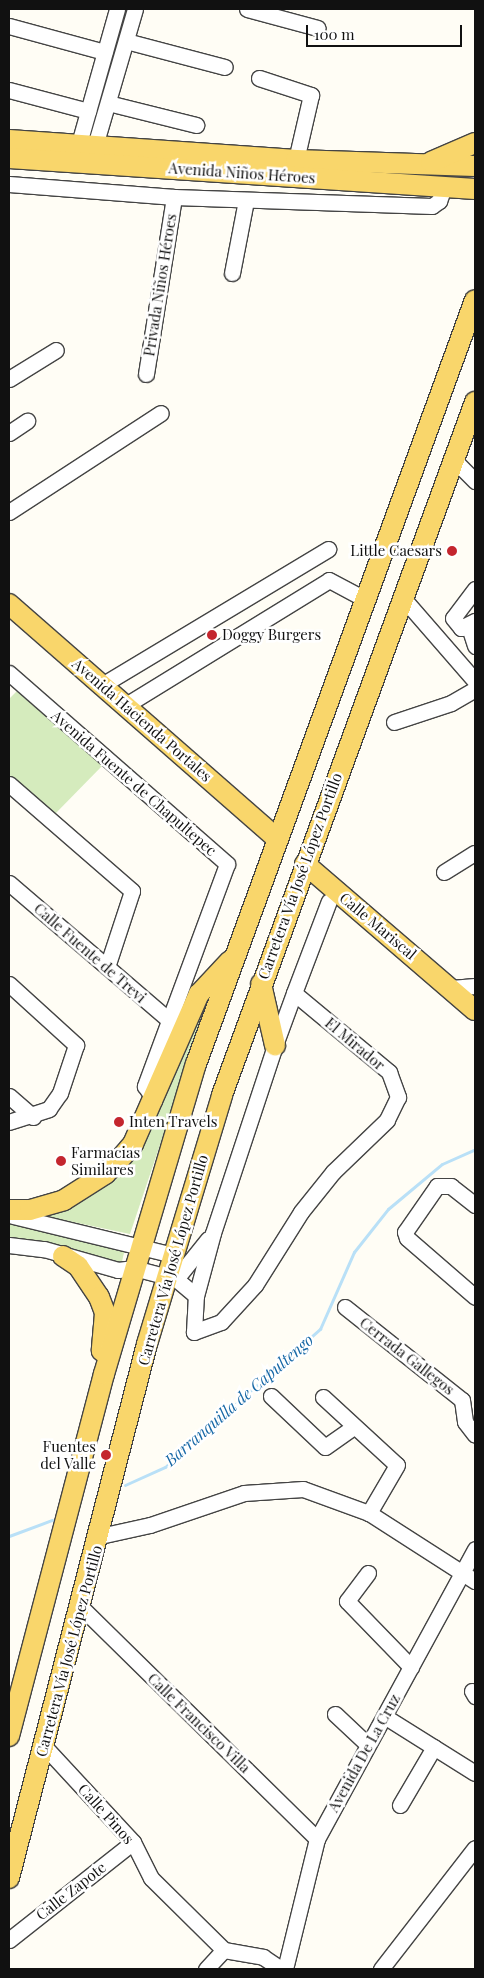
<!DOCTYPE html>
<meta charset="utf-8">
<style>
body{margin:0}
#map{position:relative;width:484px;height:1978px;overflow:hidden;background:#fffdf5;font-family:"Playfair Display",serif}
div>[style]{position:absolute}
.green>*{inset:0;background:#d5ebbd;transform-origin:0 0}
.stream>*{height:3px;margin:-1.5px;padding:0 1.5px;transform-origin:1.5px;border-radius:1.5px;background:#b9e0f7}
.roads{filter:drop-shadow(1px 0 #444) drop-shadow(-1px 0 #444) drop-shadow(0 1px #444) drop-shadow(0 -1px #444)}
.minor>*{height:15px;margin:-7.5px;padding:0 7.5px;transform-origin:7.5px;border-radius:7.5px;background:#fff}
.major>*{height:20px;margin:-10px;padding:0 10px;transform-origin:10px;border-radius:10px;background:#f9d66b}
.dots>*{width:14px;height:14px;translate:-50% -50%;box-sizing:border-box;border:2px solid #fff;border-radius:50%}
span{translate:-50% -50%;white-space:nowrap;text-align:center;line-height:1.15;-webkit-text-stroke:5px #fff;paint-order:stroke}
.street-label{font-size:15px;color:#111}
.poi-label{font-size:15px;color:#111}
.right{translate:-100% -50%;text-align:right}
.left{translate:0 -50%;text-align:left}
.water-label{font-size:16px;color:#1768a6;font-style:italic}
.frame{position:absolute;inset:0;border:10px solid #111;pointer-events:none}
.scale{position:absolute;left:306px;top:25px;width:156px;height:22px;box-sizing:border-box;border:2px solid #111;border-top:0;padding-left:6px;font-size:15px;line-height:18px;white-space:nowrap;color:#111;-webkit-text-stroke:4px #fff;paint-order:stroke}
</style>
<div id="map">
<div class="green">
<i style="clip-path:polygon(17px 691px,103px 765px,54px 815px,9px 777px,9px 699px)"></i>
<i style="clip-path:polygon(211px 993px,130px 1234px,40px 1215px,108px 1175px)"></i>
<i style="left:9px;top:1222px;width:119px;height:16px;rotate:13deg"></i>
</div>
<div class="stream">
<i style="left:125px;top:1485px;width:44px;rotate:-24.2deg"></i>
<i style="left:165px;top:1467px;width:208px;rotate:-41.7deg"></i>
<i style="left:320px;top:1329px;width:84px;rotate:-66.2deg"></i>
<i style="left:354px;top:1252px;width:55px;rotate:-51.7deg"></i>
<i style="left:388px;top:1209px;width:70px;rotate:-39.8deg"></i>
<i style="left:442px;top:1164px;width:36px;rotate:-24deg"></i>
<i style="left:9px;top:1536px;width:46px;rotate:-20.4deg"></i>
</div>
<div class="roads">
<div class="minor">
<i style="left:247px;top:9px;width:73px;rotate:15deg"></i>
<i style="left:9px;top:26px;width:99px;rotate:15.2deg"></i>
<i style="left:126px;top:41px;width:102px;rotate:14.7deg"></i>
<i style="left:259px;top:78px;width:55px;rotate:18.1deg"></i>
<i style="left:311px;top:95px;width:67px;rotate:103deg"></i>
<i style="left:9px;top:90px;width:82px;rotate:14.9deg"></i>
<i style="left:108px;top:103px;width:91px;rotate:14deg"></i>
<i style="left:76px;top:154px;width:151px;rotate:-74.2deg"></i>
<i style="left:92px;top:156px;width:153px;rotate:-73.7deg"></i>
<i style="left:9px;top:184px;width:166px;rotate:4.5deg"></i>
<i style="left:174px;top:197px;width:258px;rotate:2deg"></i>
<i style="left:432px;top:206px;width:9px;rotate:-36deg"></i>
<i style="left:439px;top:201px;width:15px;rotate:-70deg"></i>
<i style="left:232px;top:273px;width:74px;rotate:-79.1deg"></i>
<i style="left:146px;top:374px;width:179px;rotate:-81deg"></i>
<i style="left:9px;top:379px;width:55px;rotate:-31.7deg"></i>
<i style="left:9px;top:433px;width:22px;rotate:-34deg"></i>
<i style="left:454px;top:460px;width:30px;rotate:45deg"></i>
<i style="left:9px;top:512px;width:181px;rotate:-33.1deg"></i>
<i style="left:475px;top:589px;width:36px;rotate:127deg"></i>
<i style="left:453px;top:618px;width:13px;rotate:51deg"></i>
<i style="left:461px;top:628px;width:16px;rotate:-27deg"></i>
<i style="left:402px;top:597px;width:111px;rotate:49deg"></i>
<i style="left:469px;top:627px;width:20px;rotate:72deg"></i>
<i style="left:9px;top:673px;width:290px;rotate:41.2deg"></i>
<i style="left:227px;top:864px;width:237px;rotate:110.3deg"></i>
<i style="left:145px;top:1086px;width:17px;rotate:57deg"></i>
<i style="left:102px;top:685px;width:264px;rotate:-31deg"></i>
<i style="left:126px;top:705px;width:238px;rotate:-31.6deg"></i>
<i style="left:329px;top:580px;width:38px;rotate:28deg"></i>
<i style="left:394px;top:722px;width:60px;rotate:-18.4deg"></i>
<i style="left:451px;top:703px;width:28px;rotate:-30deg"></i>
<i style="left:9px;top:784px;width:163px;rotate:41deg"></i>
<i style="left:132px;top:891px;width:80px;rotate:108.2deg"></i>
<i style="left:444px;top:872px;width:36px;rotate:-32deg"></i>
<i style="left:9px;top:883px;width:213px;rotate:40.6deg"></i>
<i style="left:9px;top:984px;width:91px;rotate:42.3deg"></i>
<i style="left:76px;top:1045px;width:51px;rotate:108.4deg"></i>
<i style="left:60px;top:1093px;width:19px;rotate:125deg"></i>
<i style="left:49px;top:1109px;width:42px;rotate:162deg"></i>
<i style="left:451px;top:988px;width:24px;rotate:-5deg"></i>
<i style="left:294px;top:993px;width:124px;rotate:39.7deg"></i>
<i style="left:389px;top:1072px;width:27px;rotate:70deg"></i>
<i style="left:398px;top:1097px;width:25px;rotate:116deg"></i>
<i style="left:387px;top:1120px;width:75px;rotate:136.1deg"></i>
<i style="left:333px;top:1172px;width:51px;rotate:128.7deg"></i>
<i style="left:301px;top:1212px;width:86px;rotate:122.2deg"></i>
<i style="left:255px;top:1285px;width:50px;rotate:132.6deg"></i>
<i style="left:221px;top:1322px;width:29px;rotate:160deg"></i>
<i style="left:194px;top:1332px;width:36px;rotate:-87deg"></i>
<i style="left:196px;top:1296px;width:65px;rotate:-74.9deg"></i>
<i style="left:213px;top:1233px;width:198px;rotate:-71.7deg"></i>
<i style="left:275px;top:1045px;width:55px;rotate:-69.9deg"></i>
<i style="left:294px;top:993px;width:98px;rotate:-69.2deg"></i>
<i style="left:9px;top:1096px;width:32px;rotate:41deg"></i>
<i style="left:475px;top:1205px;width:31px;rotate:-142deg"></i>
<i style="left:451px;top:1186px;width:14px;rotate:180deg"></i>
<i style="left:437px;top:1186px;width:56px;rotate:124.8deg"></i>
<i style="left:405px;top:1232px;width:6px;rotate:72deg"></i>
<i style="left:407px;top:1238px;width:90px;rotate:40.9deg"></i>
<i style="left:13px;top:1216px;width:165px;rotate:13.7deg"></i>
<i style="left:9px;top:1245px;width:35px;rotate:7deg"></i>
<i style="left:44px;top:1249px;width:77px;rotate:15.8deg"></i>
<i style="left:118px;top:1270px;width:16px;rotate:-7deg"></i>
<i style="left:134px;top:1268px;width:43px;rotate:14.7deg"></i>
<i style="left:176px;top:1279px;width:26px;rotate:40deg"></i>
<i style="left:176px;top:1279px;width:51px;rotate:-51.3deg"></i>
<i style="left:345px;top:1307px;width:149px;rotate:38.5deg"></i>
<i style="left:462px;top:1400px;width:22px;rotate:82deg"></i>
<i style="left:465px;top:1422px;width:16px;rotate:52deg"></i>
<i style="left:271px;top:1396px;width:74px;rotate:43.4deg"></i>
<i style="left:325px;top:1447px;width:35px;rotate:-35deg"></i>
<i style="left:323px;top:1397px;width:100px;rotate:42.6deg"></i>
<i style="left:397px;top:1465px;width:56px;rotate:120.3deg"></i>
<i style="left:100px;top:1536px;width:51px;rotate:-12.4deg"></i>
<i style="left:150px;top:1525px;width:99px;rotate:-18.8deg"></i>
<i style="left:244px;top:1493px;width:59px;rotate:-3.9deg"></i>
<i style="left:303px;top:1489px;width:70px;rotate:20deg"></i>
<i style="left:369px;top:1513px;width:126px;rotate:32.7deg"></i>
<i style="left:368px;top:1573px;width:35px;rotate:127deg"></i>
<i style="left:347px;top:1601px;width:92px;rotate:45.9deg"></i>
<i style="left:81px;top:1607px;width:331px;rotate:44.5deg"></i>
<i style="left:472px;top:1691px;width:6px;rotate:59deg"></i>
<i style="left:335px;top:1714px;width:44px;rotate:43.2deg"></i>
<i style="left:384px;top:1716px;width:107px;rotate:32.1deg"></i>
<i style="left:44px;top:1746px;width:131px;rotate:47.2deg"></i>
<i style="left:133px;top:1842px;width:40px;rotate:63.4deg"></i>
<i style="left:151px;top:1878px;width:103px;rotate:44.6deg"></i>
<i style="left:224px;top:1950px;width:40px;rotate:10deg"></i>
<i style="left:263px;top:1957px;width:22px;rotate:34deg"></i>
<i style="left:400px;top:1805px;width:67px;rotate:-59.6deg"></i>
<i style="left:9px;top:1940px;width:158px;rotate:-38.3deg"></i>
<i style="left:206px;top:1969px;width:26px;rotate:-47deg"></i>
<i style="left:285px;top:1969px;width:134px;rotate:-76.2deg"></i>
<i style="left:317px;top:1839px;width:330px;rotate:-61.4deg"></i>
<i style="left:381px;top:1969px;width:153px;rotate:-52.2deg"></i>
</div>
<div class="major">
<i style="left:9px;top:140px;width:288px;rotate:4deg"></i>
<i style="left:296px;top:160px;width:179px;rotate:1.9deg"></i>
<i style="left:9px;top:158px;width:467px;rotate:3.8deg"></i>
<i style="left:431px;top:162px;width:48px;rotate:-23.4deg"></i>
<i style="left:9px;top:604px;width:354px;rotate:41.2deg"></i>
<i style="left:305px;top:864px;width:224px;rotate:40.7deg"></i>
<i style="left:261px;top:984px;width:63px;rotate:77.1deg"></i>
<i style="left:9px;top:1210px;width:21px"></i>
<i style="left:30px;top:1210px;width:35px;rotate:-16deg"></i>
<i style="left:64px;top:1200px;width:49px;rotate:-32.4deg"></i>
<i style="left:105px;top:1174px;width:21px;rotate:-45deg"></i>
<i style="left:120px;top:1159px;width:20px;rotate:-49deg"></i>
<i style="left:133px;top:1144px;width:164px;rotate:-66.3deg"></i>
<i style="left:199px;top:994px;width:45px;rotate:-46.8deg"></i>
<i style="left:63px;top:1256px;width:18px;rotate:34deg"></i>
<i style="left:78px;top:1266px;width:37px;rotate:56deg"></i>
<i style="left:99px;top:1297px;width:17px;rotate:69deg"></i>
<i style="left:105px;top:1313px;width:38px;rotate:95deg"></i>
<i style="left:9px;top:1736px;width:374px;rotate:-75.3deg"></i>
<i style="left:104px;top:1374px;width:323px;rotate:-73.5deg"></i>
<i style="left:196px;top:1064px;width:813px;rotate:-69.94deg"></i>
<i style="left:9px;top:1878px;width:552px;rotate:-75.51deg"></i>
<i style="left:147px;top:1344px;width:260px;rotate:-73.2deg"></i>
<i style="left:222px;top:1095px;width:738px;rotate:-69.94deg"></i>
</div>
</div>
<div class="dots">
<i style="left:452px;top:551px;background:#c4262e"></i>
<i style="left:212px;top:635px;background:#c4262e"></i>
<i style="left:119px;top:1122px;background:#c4262e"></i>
<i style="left:61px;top:1161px;background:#c4262e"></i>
<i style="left:106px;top:1455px;background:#c4262e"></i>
</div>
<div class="street-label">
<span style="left:242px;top:173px;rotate:4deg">Avenida Niños Héroes</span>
<span style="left:160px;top:285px;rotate:-81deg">Privada Niños Héroes</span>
<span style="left:142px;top:720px;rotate:41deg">Avenida Hacienda Portales</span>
<span style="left:134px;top:783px;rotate:41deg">Avenida Fuente de Chapultepec</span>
<span style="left:300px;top:876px;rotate:-70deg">Carretera Vía José López Portillo</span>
<span style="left:378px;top:926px;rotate:40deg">Calle Mariscal</span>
<span style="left:90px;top:953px;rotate:41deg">Calle Fuente de Trevi</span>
<span style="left:355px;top:1044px;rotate:40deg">El Mirador</span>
<span style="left:173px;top:1260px;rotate:-74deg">Carretera Vía José López Portillo</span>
<span style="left:407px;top:1356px;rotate:38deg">Cerrada Gallegos</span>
<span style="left:69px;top:1651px;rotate:-75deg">Carretera Vía José López Portillo</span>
<span style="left:199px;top:1723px;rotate:44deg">Calle Francisco Villa</span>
<span style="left:364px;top:1753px;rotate:-61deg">Avenida De La Cruz</span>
<span style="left:106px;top:1814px;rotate:48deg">Calle Pinos</span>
<span style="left:71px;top:1891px;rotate:-38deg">Calle Zapote</span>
</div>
<div class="poi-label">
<span class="right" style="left:442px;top:551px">Little Caesars</span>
<span class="left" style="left:222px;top:635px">Doggy Burgers</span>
<span class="left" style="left:129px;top:1122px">Inten Travels</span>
<span class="left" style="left:71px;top:1161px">Farmacias<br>Similares</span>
<span class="right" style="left:96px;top:1455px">Fuentes<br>del Valle</span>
</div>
<div class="water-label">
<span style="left:239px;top:1400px;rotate:-41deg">Barranquilla de Capultengo</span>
</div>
<div class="frame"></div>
<div class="scale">100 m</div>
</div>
